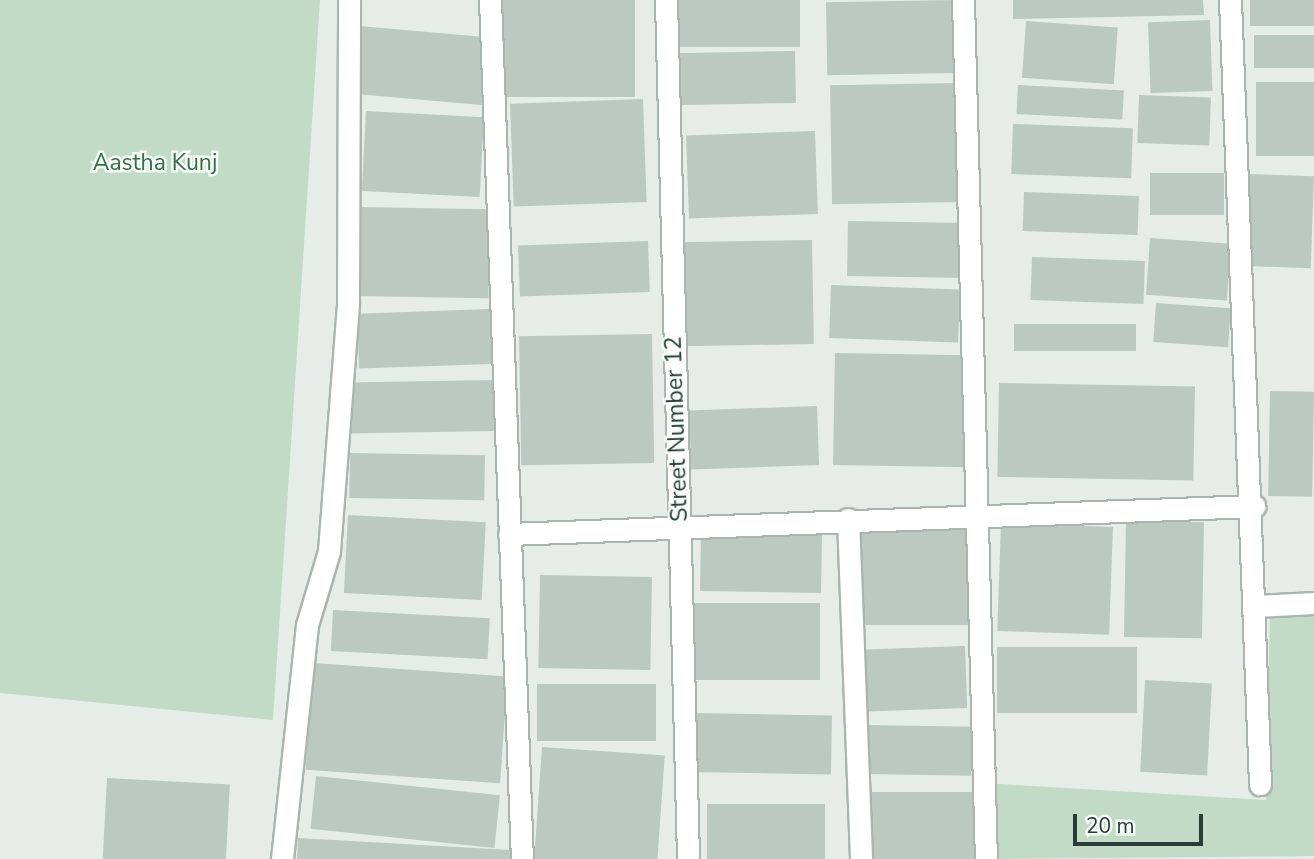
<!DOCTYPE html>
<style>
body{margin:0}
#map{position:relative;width:1314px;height:859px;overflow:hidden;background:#e6ede9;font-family:"Nunito Sans",sans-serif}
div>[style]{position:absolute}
.green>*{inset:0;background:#c2dbc6}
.building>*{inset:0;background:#bcc8c2;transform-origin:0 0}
.roads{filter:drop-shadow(2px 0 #a9b5af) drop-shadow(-2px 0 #a9b5af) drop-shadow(0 2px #a9b5af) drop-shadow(0 -2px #a9b5af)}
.minor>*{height:21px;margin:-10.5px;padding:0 10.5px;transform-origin:10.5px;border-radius:10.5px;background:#fff}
span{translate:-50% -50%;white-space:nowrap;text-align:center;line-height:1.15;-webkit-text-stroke:5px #f6faf8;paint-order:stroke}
.park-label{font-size:23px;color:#367046}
.street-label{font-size:23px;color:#273d35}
.scale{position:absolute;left:1073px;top:814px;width:130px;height:32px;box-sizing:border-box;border:4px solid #273d35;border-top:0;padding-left:9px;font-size:21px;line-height:24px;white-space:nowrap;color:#273d35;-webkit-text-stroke:5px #f6faf8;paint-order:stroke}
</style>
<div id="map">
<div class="green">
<i style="clip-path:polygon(0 0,320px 0,273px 720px,0 693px)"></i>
<i style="clip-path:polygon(1314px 604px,1314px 856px,986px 859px,984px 783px,1266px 800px,1270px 607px)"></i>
</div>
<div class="building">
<i style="left:499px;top:0;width:136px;height:97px"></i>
<i style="left:679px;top:0;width:121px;height:47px"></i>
<i style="left:954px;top:0;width:73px;height:128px;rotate:89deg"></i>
<i style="clip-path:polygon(1013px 0,1203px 0,1204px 15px,1013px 19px)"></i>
<i style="left:1250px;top:0;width:64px;height:26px"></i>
<i style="left:1210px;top:20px;width:71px;height:62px;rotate:88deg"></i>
<i style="left:1026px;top:21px;width:92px;height:57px;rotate:4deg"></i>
<i style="left:359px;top:26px;width:129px;height:68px;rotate:5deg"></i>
<i style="left:1314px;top:35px;width:33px;height:60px;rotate:90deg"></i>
<i style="left:795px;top:51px;width:52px;height:124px;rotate:89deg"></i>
<i style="left:1314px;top:82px;width:74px;height:58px;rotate:90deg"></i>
<i style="left:958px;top:83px;width:119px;height:128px;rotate:89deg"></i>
<i style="left:1018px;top:85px;width:106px;height:29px;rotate:3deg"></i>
<i style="left:1139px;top:95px;width:72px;height:48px;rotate:2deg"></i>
<i style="left:643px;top:99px;width:103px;height:133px;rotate:88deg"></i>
<i style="left:366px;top:111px;width:118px;height:80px;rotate:3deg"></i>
<i style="left:1013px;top:124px;width:120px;height:50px;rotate:2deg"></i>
<i style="left:815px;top:131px;width:83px;height:129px;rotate:88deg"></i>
<i style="left:1150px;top:173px;width:74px;height:42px"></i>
<i style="left:1248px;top:174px;width:66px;height:92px;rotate:2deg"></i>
<i style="left:1024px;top:192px;width:115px;height:39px;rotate:2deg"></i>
<i style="left:357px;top:207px;width:133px;height:89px;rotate:1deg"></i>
<i style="left:848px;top:221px;width:118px;height:55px;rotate:1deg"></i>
<i style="left:1150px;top:238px;width:81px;height:57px;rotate:4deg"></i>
<i style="left:812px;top:240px;width:104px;height:133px;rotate:89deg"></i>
<i style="left:648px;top:241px;width:51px;height:130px;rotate:88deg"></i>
<i style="left:1032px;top:257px;width:113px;height:43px;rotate:2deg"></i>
<i style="left:831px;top:285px;width:129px;height:53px;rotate:2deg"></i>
<i style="left:1156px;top:303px;width:75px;height:39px;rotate:4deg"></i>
<i style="left:490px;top:309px;width:55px;height:133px;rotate:88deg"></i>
<i style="left:1014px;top:324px;width:122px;height:27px"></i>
<i style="left:652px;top:334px;width:129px;height:133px;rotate:89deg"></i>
<i style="left:835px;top:353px;width:133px;height:112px;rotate:1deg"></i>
<i style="left:494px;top:380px;width:51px;height:149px;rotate:89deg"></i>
<i style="left:999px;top:383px;width:196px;height:94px;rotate:1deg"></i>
<i style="left:1270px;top:391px;width:44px;height:105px;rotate:1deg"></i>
<i style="left:817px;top:406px;width:59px;height:128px;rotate:88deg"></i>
<i style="left:350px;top:453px;width:135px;height:45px;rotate:1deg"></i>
<i style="left:348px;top:515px;width:138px;height:78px;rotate:3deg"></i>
<i style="left:1126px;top:521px;width:78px;height:116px;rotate:1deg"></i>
<i style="left:970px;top:523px;width:102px;height:114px;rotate:90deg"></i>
<i style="left:1001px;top:523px;width:112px;height:108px;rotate:2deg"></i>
<i style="left:701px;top:533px;width:121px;height:58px;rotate:1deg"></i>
<i style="left:540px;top:575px;width:112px;height:93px;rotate:1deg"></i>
<i style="left:684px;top:603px;width:136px;height:77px"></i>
<i style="left:333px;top:610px;width:157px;height:41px;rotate:3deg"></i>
<i style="left:965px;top:646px;width:62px;height:107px;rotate:88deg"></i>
<i style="left:997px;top:647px;width:140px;height:66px"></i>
<i style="left:313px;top:663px;width:195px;height:107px;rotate:4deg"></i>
<i style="left:1145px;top:680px;width:67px;height:92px;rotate:3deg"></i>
<i style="left:537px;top:684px;width:119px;height:57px"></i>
<i style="left:692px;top:713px;width:140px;height:59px;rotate:1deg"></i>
<i style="left:866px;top:725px;width:106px;height:49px;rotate:1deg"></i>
<i style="left:542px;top:747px;width:123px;height:112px;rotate:4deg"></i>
<i style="left:316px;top:776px;width:185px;height:53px;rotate:6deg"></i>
<i style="left:107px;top:778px;width:123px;height:81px;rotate:3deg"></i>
<i style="left:865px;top:792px;width:117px;height:67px"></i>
<i style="left:707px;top:804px;width:118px;height:55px"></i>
<i style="clip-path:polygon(298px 838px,510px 850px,510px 859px,297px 859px)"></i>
</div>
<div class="roads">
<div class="minor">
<i style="left:490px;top:0;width:860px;rotate:87.87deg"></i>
<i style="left:666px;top:0;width:859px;rotate:88.53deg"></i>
<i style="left:963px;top:0;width:859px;rotate:88.47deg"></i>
<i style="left:1230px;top:0;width:785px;rotate:87.81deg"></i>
<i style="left:848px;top:519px;width:340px;rotate:87.8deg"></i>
<i style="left:509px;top:534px;width:746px;rotate:-2.15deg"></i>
<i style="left:1256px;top:606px;width:58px;rotate:-3deg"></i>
<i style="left:282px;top:859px;width:235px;rotate:-83.9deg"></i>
<i style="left:307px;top:625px;width:77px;rotate:-73.4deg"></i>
<i style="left:329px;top:551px;width:250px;rotate:-85.6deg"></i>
<i style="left:348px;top:302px;width:302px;rotate:-89.8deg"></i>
</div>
</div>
<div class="park-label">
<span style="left:155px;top:163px">Aastha Kunj</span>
</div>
<div class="street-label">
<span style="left:677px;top:429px;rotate:-92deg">Street Number 12</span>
</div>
<div class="scale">20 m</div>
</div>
